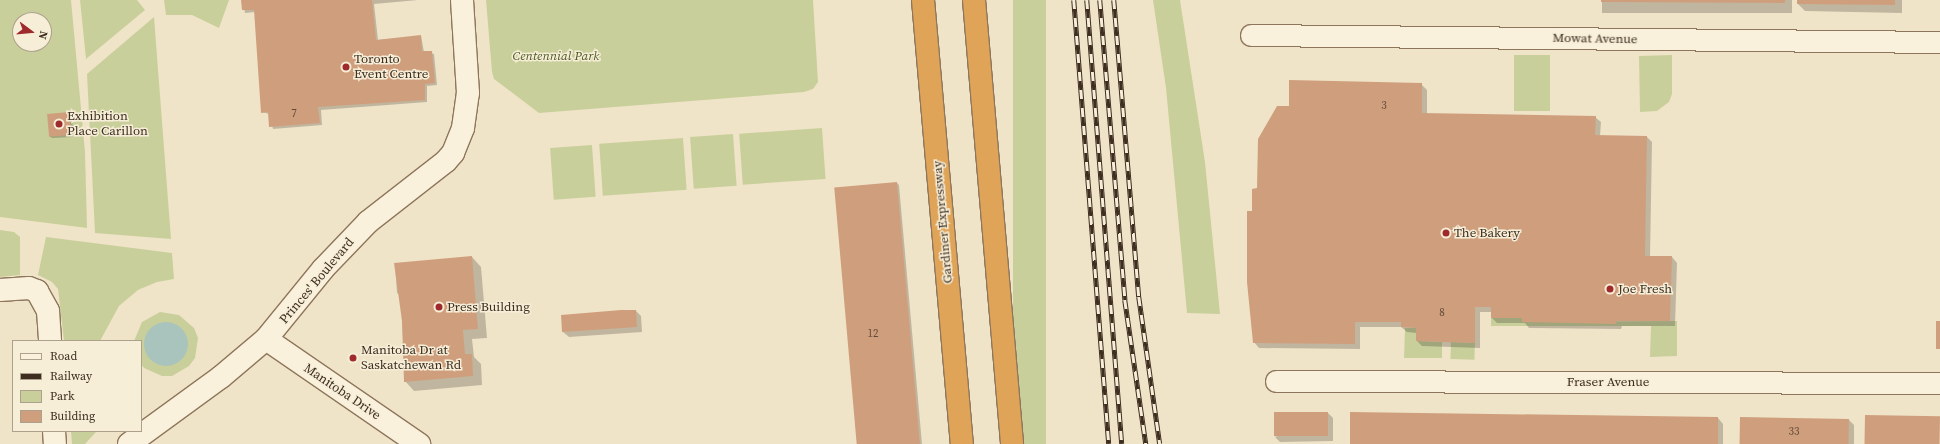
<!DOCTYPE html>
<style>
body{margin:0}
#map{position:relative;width:1940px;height:444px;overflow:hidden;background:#f0e4c8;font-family:"Source Serif 4",serif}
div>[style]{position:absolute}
.green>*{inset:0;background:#c9cf9b;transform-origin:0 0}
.water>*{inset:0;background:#a9c4bc}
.round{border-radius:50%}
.shadow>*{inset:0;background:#0003;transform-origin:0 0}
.building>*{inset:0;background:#cf9f7d;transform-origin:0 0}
.roads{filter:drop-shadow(1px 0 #8d765c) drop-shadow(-1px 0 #8d765c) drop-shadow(0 1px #8d765c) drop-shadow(0 -1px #8d765c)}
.minor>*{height:21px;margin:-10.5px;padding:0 10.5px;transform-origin:10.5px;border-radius:10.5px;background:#faf1dc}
.tertiary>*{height:22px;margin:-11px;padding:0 11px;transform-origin:11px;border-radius:11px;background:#faf1dc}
.motorway>*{height:22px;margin:-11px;padding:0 11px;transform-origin:11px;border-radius:11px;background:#e0a458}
.rail>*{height:4.5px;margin-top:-2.25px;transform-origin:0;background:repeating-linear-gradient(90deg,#f7eed8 0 9px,#3d2e20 0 18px);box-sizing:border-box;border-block:1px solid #3d2e20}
.dots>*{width:11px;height:11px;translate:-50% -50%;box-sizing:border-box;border:2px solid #f7eed8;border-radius:50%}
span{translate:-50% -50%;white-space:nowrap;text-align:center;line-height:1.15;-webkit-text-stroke:3px #f7eed8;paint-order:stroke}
.number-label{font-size:11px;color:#624a37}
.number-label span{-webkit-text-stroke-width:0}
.street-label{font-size:13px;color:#3d2e20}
.park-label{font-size:13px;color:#4d5a26;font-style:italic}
.poi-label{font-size:13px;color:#3d2e20}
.left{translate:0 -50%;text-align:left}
.legend{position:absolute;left:12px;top:340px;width:130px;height:92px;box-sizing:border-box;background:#f7eed8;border:1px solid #ada18e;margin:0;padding:5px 7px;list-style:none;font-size:12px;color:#3d2e20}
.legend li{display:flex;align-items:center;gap:8px;height:20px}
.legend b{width:20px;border:1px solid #ada18e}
.north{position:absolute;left:12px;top:12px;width:40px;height:40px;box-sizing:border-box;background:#f7eed8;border:1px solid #ada18e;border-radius:50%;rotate:106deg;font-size:11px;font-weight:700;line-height:16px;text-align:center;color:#3d2e20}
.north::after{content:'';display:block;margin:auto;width:14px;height:18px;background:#9e2a2b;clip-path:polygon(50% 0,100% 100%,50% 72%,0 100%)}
</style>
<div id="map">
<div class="green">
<i style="clip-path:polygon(evenodd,0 0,71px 0,85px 152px,87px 228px,0 217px,0 0,20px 20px,44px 20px,44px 44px,20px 44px,20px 20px)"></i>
<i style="clip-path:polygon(80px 0,137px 0,145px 10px,86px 59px)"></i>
<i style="clip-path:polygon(164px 0,229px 0,219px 28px,192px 15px,166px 15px)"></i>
<i style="clip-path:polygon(486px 0,813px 0,818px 82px,813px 89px,804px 92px,539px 113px,494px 79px,492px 72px)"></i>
<i style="left:1013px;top:0;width:33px;height:446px"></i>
<i style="clip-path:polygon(1153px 0,1180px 0,1205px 162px,1220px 314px,1187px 313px,1166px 88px)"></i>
<i style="clip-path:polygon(154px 17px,171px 239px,95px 233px,87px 74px)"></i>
<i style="left:1514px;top:55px;width:36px;height:56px"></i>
<i style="clip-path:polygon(1672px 55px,1672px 94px,1669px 102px,1657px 111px,1640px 112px,1639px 56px)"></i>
<i style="left:822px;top:128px;width:51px;height:83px;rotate:86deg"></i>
<i style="left:733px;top:134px;width:52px;height:43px;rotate:86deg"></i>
<i style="left:683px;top:138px;width:52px;height:84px;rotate:86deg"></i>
<i style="left:592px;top:145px;width:52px;height:42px;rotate:86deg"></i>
<i style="clip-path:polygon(0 230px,14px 232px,20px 237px,20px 275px,0 277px)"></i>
<i style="clip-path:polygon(46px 237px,172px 253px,174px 279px,157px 282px,138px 290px,119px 306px,100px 341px,64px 341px,58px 289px,52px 282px,38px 275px)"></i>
<i style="clip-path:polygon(160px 312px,179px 315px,194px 328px,198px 338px,195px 358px,189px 366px,172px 376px,162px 376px,144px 368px,141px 364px,141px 341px,134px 341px,142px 322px)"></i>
<i style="clip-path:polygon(1491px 318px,1522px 318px,1522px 322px,1677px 321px,1677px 356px,1650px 357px,1651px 326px,1491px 326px)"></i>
<i style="clip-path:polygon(1405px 328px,1416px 328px,1416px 341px,1442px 342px,1442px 358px,1404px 358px)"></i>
<i style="left:1451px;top:342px;width:24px;height:17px;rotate:2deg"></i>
<i style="clip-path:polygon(71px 431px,96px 431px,96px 432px,85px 444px,72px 444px)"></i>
</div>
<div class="water">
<i class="round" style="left:144px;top:322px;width:44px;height:44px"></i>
</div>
<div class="shadow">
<i style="clip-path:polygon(242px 0,418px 0,374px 4px,378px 40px,421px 36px,424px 52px,434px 54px,437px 85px,427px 86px,427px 102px,321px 110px,322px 125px,273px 129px,269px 114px,262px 112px,255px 12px,245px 13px)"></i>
<i style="left:1602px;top:0;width:190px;height:13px"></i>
<i style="clip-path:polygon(1798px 0,1902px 0,1902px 13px,1805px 11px,1798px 4px)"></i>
<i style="clip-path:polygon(1421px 84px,1427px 90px,1427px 115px,1595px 117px,1601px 122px,1600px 136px,1647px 137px,1652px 142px,1650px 257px,1672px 257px,1677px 263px,1675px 326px,1622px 326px,1621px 329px,1529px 328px,1525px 323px,1497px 323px,1492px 318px,1492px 312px,1480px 312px,1480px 348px,1422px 346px,1417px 341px,1417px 333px,1407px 332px,1401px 327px,1360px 327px,1360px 349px,1259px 348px,1254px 342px,1253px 212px,1258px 189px,1290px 107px)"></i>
<i style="clip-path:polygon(69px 114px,72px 116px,73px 137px,52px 138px,49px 136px)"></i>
<i style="clip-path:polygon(897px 183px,899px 185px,922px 444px,857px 444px)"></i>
<i style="clip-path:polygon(472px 257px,481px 267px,487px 338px,472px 339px,474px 357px,481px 364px,482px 385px,414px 391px,405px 381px,401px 296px,397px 293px,395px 264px)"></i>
<i style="clip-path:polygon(636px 311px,641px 316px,642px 332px,569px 337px,563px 332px)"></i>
<i style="clip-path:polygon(1328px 413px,1333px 418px,1333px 441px,1280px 442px,1275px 437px)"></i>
<i style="clip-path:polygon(1718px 418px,1723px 424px,1723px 444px,1351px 444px)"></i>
<i style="clip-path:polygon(1849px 420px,1854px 425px,1854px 444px,1740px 444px)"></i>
</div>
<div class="building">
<i style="clip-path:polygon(241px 0,372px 0,376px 40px,421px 35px,422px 51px,432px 51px,435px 83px,425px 84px,425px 100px,318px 107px,320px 123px,269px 127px,268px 112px,261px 113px,254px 10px,242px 10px)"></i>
<i style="clip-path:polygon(1601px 0,1785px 0,1785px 3px,1601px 2px)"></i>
<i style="clip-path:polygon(1797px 0,1895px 0,1895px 5px,1797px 4px)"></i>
<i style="clip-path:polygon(1289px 80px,1422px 83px,1422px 113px,1596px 116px,1595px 135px,1647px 136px,1645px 256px,1672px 256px,1670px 321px,1616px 321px,1616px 324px,1522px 322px,1522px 318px,1491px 318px,1491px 307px,1475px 307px,1475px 343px,1416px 341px,1416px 328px,1401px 327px,1401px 322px,1355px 322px,1355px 344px,1253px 343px,1247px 282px,1247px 211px,1252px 211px,1252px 189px,1257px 188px,1258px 139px,1277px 106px,1289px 106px)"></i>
<i style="left:69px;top:112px;width:23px;height:22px;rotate:85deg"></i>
<i style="left:897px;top:182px;width:263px;height:63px;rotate:85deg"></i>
<i style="clip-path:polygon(472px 256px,478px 329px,463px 330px,465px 354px,472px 354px,473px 376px,404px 382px,402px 321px,394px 263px)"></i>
<i style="clip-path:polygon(621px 310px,636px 310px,637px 327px,562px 332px,561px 315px)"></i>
<i style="left:1936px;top:321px;width:4px;height:28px"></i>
<i style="left:1328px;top:412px;width:24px;height:54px;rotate:90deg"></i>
<i style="clip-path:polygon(1350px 412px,1718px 417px,1718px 444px,1350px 444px)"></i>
<i style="left:1865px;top:415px;width:75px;height:29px;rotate:1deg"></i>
<i style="left:1740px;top:417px;width:109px;height:27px;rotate:1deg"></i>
</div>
<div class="roads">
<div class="minor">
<i style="left:1251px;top:35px;width:689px;rotate:0.58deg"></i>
<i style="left:1276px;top:381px;width:664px;rotate:0.17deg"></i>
</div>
<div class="tertiary">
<i style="left:0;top:290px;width:29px;rotate:-4deg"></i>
<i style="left:29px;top:288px;width:9px;rotate:21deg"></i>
<i style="left:37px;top:291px;width:23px;rotate:61deg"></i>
<i style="left:48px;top:311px;width:30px;rotate:86deg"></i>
<i style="left:266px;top:339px;width:186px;rotate:34.5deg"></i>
<i style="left:54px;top:431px;width:13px;rotate:86deg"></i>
<i style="left:129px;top:444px;width:114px;rotate:-36.1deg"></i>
<i style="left:221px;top:377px;width:59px;rotate:-40.2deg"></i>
<i style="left:266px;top:339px;width:90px;rotate:-50.8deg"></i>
<i style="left:323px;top:269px;width:65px;rotate:-46.2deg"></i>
<i style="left:368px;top:222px;width:99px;rotate:-38deg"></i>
<i style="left:446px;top:161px;width:11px;rotate:-49deg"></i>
<i style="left:453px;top:153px;width:27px;rotate:-68deg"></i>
<i style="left:463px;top:128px;width:35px;rotate:-82deg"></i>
<i style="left:468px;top:93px;width:93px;rotate:-93.7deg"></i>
</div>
<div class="motorway">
<i style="left:923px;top:0;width:446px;rotate:85deg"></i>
<i style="left:974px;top:0;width:446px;rotate:85.1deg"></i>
</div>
</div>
<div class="rail">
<i style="left:1074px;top:0;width:445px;rotate:85.5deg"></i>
<i style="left:1087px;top:0;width:445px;rotate:85.5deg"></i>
<i style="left:1100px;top:0;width:301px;rotate:85.2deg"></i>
<i style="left:1125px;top:300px;width:146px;rotate:81.7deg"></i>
<i style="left:1114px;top:0;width:298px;rotate:85.2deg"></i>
<i style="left:1139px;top:297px;width:148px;rotate:81.9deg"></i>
</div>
<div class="dots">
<i style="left:346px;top:67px;background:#9e2a2b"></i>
<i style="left:59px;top:124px;background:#9e2a2b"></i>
<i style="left:1446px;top:233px;background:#9e2a2b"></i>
<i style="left:1610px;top:289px;background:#9e2a2b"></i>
<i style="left:439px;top:307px;background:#9e2a2b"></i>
<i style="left:353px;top:358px;background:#9e2a2b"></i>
</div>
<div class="number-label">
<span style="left:1384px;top:106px">3</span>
<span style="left:294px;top:114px">7</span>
<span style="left:1442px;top:313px">8</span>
<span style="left:873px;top:334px">12</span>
<span style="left:1794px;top:432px">33</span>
</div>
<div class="street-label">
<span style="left:1595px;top:39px;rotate:1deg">Mowat Avenue</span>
<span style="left:943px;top:222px;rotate:-95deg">Gardiner Expressway</span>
<span style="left:317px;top:281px;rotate:-50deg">Princes' Boulevard</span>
<span style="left:1608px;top:382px">Fraser Avenue</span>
<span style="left:342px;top:392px;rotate:34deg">Manitoba Drive</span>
</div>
<div class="park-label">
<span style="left:556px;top:56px">Centennial Park</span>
</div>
<div class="poi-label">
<span class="left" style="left:354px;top:67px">Toronto<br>Event Centre</span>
<span class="left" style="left:67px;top:124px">Exhibition<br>Place Carillon</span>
<span class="left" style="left:1454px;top:233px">The Bakery</span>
<span class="left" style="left:1618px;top:289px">Joe Fresh</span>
<span class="left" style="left:447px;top:307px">Press Building</span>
<span class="left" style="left:361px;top:358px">Manitoba Dr at<br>Saskatchewan Rd</span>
</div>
<ul class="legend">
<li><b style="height:5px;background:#faf1dc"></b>Road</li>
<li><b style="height:5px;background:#3d2e20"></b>Railway</li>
<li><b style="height:11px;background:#c9cf9b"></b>Park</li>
<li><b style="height:11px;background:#cf9f7d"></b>Building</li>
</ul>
<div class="north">N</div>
</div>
